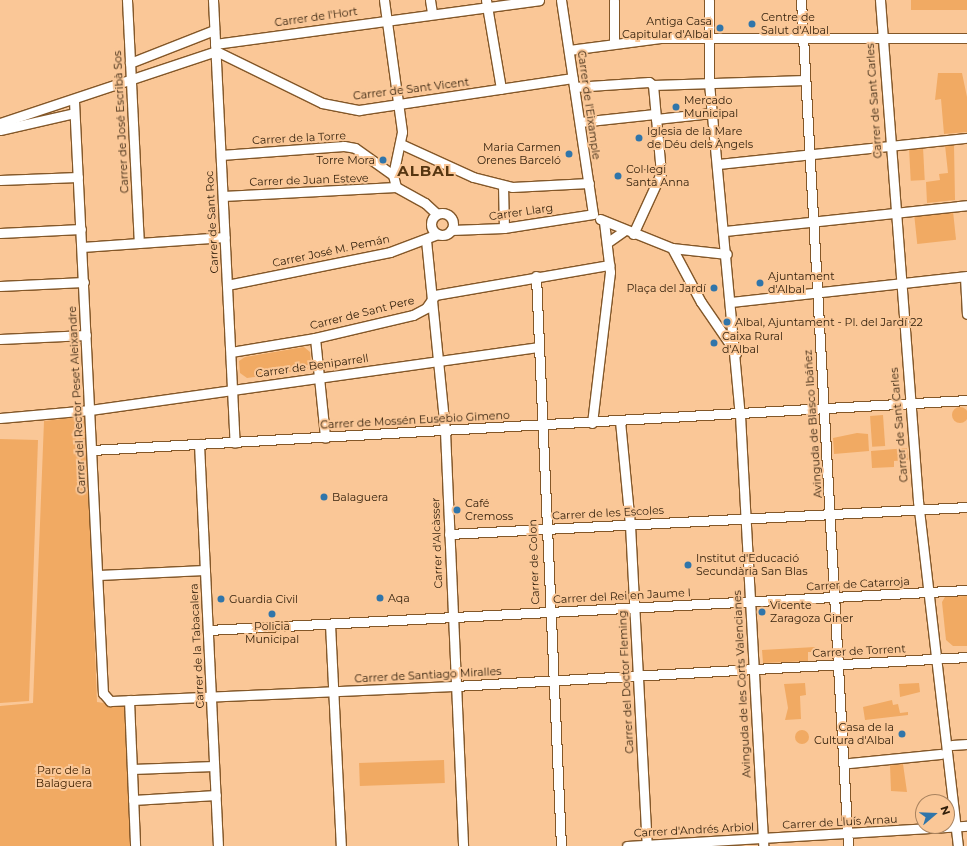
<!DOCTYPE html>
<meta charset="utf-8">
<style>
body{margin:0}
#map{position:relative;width:967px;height:846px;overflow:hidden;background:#fac797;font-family:Montserrat,sans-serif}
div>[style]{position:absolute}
.green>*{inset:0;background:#f1aa63;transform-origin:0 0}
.round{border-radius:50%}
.roads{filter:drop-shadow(1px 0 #835728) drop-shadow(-1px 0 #835728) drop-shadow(0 1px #835728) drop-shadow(0 -1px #835728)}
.minor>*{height:9px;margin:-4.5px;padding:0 4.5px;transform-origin:4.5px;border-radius:4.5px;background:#fff}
.minor>.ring{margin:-4.5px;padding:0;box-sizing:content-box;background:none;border:9px solid #fff;border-radius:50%}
.dots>*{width:11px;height:11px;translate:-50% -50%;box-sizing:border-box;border:2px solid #fac797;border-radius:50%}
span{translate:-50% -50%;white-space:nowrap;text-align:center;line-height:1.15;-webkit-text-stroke:4px #fac797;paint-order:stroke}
.street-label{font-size:11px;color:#301e0a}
.poi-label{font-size:11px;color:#301e0a}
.left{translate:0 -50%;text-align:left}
.right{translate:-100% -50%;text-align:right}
.park-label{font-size:11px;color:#402100}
.district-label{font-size:15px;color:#563611;font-weight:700;letter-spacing:1px}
.north{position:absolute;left:915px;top:794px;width:40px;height:40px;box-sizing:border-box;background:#fac797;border:1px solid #a9835f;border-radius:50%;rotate:71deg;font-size:11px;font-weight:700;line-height:16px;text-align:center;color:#301e0a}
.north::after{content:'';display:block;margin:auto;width:14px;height:18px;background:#3075aa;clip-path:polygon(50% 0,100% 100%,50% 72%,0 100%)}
</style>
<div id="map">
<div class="green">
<i style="left:911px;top:0;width:56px;height:10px"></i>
<i style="clip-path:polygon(938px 73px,962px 73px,967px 97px,967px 132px,944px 134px,941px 99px,935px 100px)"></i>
<i style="clip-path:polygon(954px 144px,955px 200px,927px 203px,926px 182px,940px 180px,939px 174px,948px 173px,945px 145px)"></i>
<i style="left:923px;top:147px;width:33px;height:14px;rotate:87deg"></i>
<i style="left:953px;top:211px;width:29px;height:39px;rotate:84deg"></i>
<i style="clip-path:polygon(304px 347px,310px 352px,311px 363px,308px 369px,247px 378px,240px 373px,239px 361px,245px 357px)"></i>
<i class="round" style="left:952px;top:407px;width:16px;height:16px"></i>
<i style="left:883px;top:415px;width:31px;height:13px;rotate:86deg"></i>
<i style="clip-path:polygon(86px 416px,97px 702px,125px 706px,132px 846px,0 846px,0 706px,33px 703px,44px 421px)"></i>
<i style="clip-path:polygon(857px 433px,868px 434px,869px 451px,834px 454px,833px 438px)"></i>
<i style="clip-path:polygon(0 439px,38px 440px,29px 701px,0 703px)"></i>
<i style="clip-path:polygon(907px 448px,908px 460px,894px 461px,894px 467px,872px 468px,871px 451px)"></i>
<i style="clip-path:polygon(967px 596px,967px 646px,953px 646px,946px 640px,942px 602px,945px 597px)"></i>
<i style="clip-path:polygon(815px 647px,815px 652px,808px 652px,808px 661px,763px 663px,762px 650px)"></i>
<i style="clip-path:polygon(805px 683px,806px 695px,800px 696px,801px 719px,785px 720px,788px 708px,784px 684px)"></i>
<i style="clip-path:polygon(919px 683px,920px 692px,900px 697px,899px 684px)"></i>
<i style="clip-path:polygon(892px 700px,893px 705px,898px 704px,900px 713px,908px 712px,908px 715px,865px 720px,863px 707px)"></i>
<i class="round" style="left:795px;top:730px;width:14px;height:14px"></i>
<i style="left:444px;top:760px;width:23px;height:85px;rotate:88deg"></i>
<i style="clip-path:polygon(903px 764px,907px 792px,891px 791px,890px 765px)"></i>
</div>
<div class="roads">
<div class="minor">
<i style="left:127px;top:0;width:243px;rotate:87.2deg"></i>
<i style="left:213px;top:0;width:443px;rotate:87.2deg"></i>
<i style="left:384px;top:0;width:133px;rotate:82.2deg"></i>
<i style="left:402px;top:132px;width:44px;rotate:101.8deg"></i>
<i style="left:393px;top:175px;width:12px;rotate:76deg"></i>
<i style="left:430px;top:0;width:13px;rotate:81deg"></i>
<i style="left:486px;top:0;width:90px;rotate:80.4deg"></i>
<i style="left:561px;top:0;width:216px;rotate:81.5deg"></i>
<i style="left:709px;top:0;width:83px;rotate:90deg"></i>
<i style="left:709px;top:83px;width:333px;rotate:84.7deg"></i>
<i style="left:740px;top:415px;width:432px;rotate:86.9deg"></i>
<i style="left:801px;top:0;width:847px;rotate:86.82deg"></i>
<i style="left:880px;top:0;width:502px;rotate:85.66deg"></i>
<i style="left:918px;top:501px;width:347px;rotate:83.4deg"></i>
<i style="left:614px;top:43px;width:43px;rotate:-90deg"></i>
<i style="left:215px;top:44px;width:327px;rotate:-7.7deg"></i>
<i style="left:569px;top:50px;width:94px;rotate:-7.4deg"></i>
<i style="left:662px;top:38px;width:305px"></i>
<i style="left:216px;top:51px;width:118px;rotate:26.1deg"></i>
<i style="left:322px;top:103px;width:38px;rotate:11deg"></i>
<i style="left:359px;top:110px;width:216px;rotate:-8.5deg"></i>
<i style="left:130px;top:63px;width:90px;rotate:-21.4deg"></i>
<i style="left:653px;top:85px;width:152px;rotate:-1.9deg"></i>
<i style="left:574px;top:87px;width:75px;rotate:-3.8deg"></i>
<i style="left:649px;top:82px;width:5px;rotate:37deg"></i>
<i style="left:74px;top:101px;width:593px;rotate:87.2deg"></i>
<i style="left:103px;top:693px;width:11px;rotate:49deg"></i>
<i style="left:110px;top:701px;width:345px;rotate:-2.5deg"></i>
<i style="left:455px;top:686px;width:513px;rotate:-3.24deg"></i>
<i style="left:656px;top:119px;width:56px;rotate:-6.1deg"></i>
<i style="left:580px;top:122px;width:75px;rotate:-6.1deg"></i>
<i style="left:0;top:123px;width:228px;rotate:-18.4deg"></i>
<i style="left:0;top:130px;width:76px;rotate:-12.9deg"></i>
<i style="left:401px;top:144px;width:79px;rotate:24.6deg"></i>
<i style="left:473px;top:177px;width:40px;rotate:14.4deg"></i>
<i style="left:512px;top:187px;width:77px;rotate:-3deg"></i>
<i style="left:221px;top:155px;width:123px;rotate:-4.2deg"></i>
<i style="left:344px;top:146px;width:11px;rotate:10deg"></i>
<i style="left:355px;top:148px;width:47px;rotate:35.4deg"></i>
<i style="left:718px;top:164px;width:250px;rotate:-6deg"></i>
<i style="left:0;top:180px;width:78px;rotate:-2.2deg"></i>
<i style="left:503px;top:185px;width:43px;rotate:88.7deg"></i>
<i style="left:396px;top:187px;width:33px;rotate:29deg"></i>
<i style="left:425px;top:203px;width:16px;rotate:43deg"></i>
<i style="left:223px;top:196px;width:173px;rotate:-3deg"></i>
<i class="ring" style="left:431px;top:213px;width:13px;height:13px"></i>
<i style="left:600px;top:219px;width:78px;rotate:21.9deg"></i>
<i style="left:672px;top:248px;width:55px;rotate:6.2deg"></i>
<i style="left:451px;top:230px;width:53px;rotate:-2.2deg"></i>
<i style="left:504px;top:228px;width:90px;rotate:-8.9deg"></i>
<i style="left:725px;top:231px;width:243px;rotate:-6.1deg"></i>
<i style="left:0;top:233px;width:81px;rotate:-2.8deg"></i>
<i style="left:633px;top:234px;width:67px;rotate:-65.3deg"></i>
<i style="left:661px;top:173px;width:88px;rotate:-95.2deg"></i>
<i style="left:426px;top:240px;width:192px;rotate:84.3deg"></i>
<i style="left:445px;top:431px;width:415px;rotate:87.5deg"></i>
<i style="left:608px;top:242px;width:19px;rotate:-35deg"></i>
<i style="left:82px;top:247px;width:143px;rotate:-4deg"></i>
<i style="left:672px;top:248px;width:61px;rotate:61.8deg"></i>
<i style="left:701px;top:302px;width:62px;rotate:55.5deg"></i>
<i style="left:536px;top:276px;width:571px;rotate:87.49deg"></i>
<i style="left:965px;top:277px;width:37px;rotate:87deg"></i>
<i style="left:227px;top:285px;width:166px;rotate:-11.4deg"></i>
<i style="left:390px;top:252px;width:51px;rotate:-20.6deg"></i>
<i style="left:0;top:286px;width:84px;rotate:-2.7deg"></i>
<i style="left:731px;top:302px;width:237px;rotate:-6.3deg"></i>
<i style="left:315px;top:338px;width:100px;rotate:84.2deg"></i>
<i style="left:0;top:339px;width:86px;rotate:-2.7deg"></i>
<i style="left:231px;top:352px;width:85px;rotate:-9.5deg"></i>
<i style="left:315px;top:338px;width:101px;rotate:-13.2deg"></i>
<i style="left:413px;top:315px;width:15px;rotate:-28deg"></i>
<i style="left:426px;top:308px;width:16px;rotate:-55deg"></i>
<i style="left:435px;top:295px;width:177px;rotate:-9.8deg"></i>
<i style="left:0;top:418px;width:90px;rotate:-5.1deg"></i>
<i style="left:90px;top:410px;width:452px;rotate:-8deg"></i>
<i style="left:620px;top:421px;width:104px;rotate:84.5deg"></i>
<i style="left:630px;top:525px;width:321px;rotate:87deg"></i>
<i style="left:592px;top:423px;width:152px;rotate:-83.2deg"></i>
<i style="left:610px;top:272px;width:50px;rotate:-96.8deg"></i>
<i style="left:199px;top:444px;width:402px;rotate:87.3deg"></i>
<i style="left:92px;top:450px;width:876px;rotate:-3.27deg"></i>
<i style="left:449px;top:534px;width:519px;rotate:-2.98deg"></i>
<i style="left:98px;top:575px;width:107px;rotate:-2.7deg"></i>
<i style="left:330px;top:624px;width:222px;rotate:87.2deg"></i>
<i style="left:208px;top:630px;width:760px;rotate:-3.02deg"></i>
<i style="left:129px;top:700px;width:146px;rotate:87.6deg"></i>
<i style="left:952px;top:745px;width:15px;rotate:-4deg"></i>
<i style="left:849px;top:763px;width:92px;rotate:-5.6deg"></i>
<i style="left:132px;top:769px;width:82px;rotate:-2.1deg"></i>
<i style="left:133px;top:800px;width:83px;rotate:-3.4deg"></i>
<i style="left:627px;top:846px;width:341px;rotate:-3.4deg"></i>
</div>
</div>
<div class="dots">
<i style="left:752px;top:24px;background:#3075aa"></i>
<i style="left:720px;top:28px;background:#3075aa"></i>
<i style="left:676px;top:107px;background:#3075aa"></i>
<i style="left:639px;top:138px;background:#3075aa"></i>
<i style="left:569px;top:154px;background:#3075aa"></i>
<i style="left:383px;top:160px;background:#3075aa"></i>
<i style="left:618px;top:176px;background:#3075aa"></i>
<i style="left:760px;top:283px;background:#3075aa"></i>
<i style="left:714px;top:288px;background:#3075aa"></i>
<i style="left:727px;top:322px;background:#3075aa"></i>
<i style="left:714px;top:343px;background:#3075aa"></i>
<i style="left:324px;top:497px;background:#3075aa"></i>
<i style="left:457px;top:510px;background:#3075aa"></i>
<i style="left:688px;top:565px;background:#3075aa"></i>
<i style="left:380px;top:598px;background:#3075aa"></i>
<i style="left:221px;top:599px;background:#3075aa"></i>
<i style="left:762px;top:612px;background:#3075aa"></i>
<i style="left:272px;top:614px;background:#3075aa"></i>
<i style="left:902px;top:734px;background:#3075aa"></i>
</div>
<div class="street-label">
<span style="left:316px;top:17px;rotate:-8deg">Carrer de l'Hort</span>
<span style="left:411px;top:89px;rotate:-7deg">Carrer de Sant Vicent</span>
<span style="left:874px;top:101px;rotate:-94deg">Carrer de Sant Carles</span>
<span style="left:589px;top:105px;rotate:82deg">Carrer de l'Eixample</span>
<span style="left:121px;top:122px;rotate:-93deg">Carrer de José Escribà Sos</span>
<span style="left:299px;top:138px;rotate:-3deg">Carrer de la Torre</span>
<span style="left:309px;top:180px;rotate:-2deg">Carrer de Juan Esteve</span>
<span style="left:521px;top:212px;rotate:-8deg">Carrer Llarg</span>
<span style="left:212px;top:222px;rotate:-93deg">Carrer de Sant Roc</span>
<span style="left:331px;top:251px;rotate:-12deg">Carrer José M. Pemán</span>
<span style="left:362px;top:313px;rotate:-14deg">Carrer de Sant Pere</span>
<span style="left:312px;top:366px;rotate:-8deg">Carrer de Beniparrell</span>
<span style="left:77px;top:400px;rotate:-93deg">Carrer del Rector Peset Aleixandre</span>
<span style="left:415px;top:420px;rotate:-3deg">Carrer de Mossén Eusebio Gimeno</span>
<span style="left:813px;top:424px;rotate:-94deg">Avinguda de Blasco Ibáñez</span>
<span style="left:899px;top:425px;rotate:-95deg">Carrer de Sant Carles</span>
<span style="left:608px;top:513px;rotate:-3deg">Carrer de les Escoles</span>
<span style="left:437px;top:543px;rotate:-92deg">Carrer d'Alcàsser</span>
<span style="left:534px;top:562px;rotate:-92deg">Carrer de Colon</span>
<span style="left:858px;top:584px;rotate:-3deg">Carrer de Catarroja</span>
<span style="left:622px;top:596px;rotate:-3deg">Carrer del Rei en Jaume I</span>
<span style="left:197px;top:646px;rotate:-93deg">Carrer de la Tabacalera</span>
<span style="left:859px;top:651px;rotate:-3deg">Carrer de Torrent</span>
<span style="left:428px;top:675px;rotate:-3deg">Carrer de Santiago Miralles</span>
<span style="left:626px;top:682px;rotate:-93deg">Carrer del Doctor Fleming</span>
<span style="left:742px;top:684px;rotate:-93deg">Avinguda de les Corts Valencianes</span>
<span style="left:840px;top:822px;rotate:-3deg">Carrer de Lluís Arnau</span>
<span style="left:694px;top:830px;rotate:-3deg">Carrer d'Andrés Arbiol</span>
</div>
<div class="poi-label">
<span class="left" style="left:761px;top:24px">Centre de<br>Salut d'Albal</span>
<span class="right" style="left:712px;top:28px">Antiga Casa<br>Capitular d'Albal</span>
<span class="left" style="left:684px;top:107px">Mercado<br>Municipal</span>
<span class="left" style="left:647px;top:138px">Iglesia de la Mare<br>de Déu dels Àngels</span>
<span class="right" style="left:561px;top:154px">Maria Carmen<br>Orenes Barceló</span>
<span class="right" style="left:375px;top:160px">Torre Mora</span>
<span class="left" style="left:626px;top:176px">Col·legi<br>Santa Anna</span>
<span class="left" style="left:768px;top:283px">Ajuntament<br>d'Albal</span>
<span class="right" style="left:706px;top:288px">Plaça del Jardí</span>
<span class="left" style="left:735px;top:322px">Albal, Ajuntament - Pl. del Jardí 22</span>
<span class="left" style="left:722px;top:343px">Caixa Rural<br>d'Albal</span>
<span class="left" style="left:332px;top:497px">Balaguera</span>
<span class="left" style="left:465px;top:510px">Café<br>Cremoss</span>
<span class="left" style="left:696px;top:565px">Institut d'Educació<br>Secundària San Blas</span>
<span class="left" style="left:388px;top:598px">Aqa</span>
<span class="left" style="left:229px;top:599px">Guardia Civil</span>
<span class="left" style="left:770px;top:612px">Vicente<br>Zaragoza Giner</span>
<span style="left:272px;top:633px">Policia<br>Municipal</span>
<span class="right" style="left:894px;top:734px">Casa de la<br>Cultura d'Albal</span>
</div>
<div class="park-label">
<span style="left:64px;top:777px">Parc de la<br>Balaguera</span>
</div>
<div class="district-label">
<span style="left:426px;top:171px">ALBAL</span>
</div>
<div class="north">N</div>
</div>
